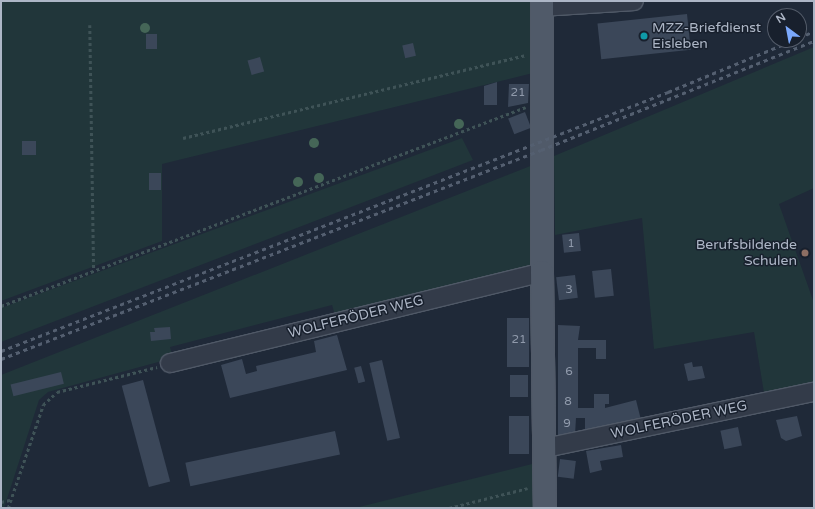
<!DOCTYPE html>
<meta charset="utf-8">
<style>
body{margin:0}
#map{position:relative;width:815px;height:509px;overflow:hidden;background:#1f2938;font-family:"Varela Round",sans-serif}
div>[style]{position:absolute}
.green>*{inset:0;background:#21363a}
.building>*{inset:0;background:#3b4759;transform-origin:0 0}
.path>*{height:2.5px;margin-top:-1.25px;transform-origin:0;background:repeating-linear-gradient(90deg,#3f5357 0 3px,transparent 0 6px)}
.roads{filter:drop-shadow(1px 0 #505967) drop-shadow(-1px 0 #505967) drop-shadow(0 1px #505967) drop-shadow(0 -1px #505967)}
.minor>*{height:18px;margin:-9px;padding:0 9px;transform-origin:9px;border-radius:9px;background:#333b49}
.major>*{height:22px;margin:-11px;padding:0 11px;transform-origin:11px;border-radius:11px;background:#505a69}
.rail>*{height:3px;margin-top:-1.5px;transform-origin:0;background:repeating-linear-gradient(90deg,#545f70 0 4px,transparent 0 8px)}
.trees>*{width:10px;height:10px;margin:-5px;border-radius:50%;background:#456657}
.dots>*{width:11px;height:11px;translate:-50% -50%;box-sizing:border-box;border:2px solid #18202d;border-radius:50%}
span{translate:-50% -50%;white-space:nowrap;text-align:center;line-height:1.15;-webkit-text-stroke:3px #18202d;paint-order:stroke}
.number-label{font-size:12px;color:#909aab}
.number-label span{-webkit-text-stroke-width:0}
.poi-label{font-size:14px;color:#adb6c6}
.left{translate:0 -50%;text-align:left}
.right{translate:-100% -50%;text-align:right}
.street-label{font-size:14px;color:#adb6c6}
.frame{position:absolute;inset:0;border:2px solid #adb6c6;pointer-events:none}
.north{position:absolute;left:767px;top:8px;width:40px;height:40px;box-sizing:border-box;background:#18202d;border:1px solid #545c6a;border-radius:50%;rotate:328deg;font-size:11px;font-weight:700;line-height:16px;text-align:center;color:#adb6c6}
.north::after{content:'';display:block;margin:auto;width:14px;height:18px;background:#7ba9fd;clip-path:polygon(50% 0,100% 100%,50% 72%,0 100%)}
</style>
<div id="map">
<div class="green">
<i style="clip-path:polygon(1px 1px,531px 1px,533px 73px,162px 164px,162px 241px,1px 301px)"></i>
<i style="clip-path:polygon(814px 47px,814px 188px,779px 204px,814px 303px,814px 396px,766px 405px,754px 332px,654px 349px,642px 218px,555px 235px,554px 156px)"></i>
<i style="clip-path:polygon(462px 138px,473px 160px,1px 342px,1px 308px)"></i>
<i style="clip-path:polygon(533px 165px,538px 258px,526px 270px,336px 318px,332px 305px,170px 347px,173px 358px,48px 392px,39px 400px,4px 508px,1px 508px,1px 375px)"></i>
<i style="clip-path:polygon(536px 463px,538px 508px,355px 508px)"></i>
</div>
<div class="building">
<i style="left:687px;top:14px;width:36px;height:90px;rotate:84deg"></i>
<i style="left:146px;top:34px;width:11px;height:15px"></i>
<i style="left:413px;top:43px;width:13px;height:11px;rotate:77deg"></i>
<i style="left:260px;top:57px;width:15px;height:13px;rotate:74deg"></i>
<i style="clip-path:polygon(497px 82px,497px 105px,484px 105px,484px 86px)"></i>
<i style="clip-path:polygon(509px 84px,529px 84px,528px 103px,508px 107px)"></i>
<i style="left:525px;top:112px;width:17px;height:18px;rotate:69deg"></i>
<i style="left:22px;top:141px;width:14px;height:14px"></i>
<i style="left:149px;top:173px;width:12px;height:17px"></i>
<i style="left:579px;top:233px;width:18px;height:17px;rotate:84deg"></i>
<i style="left:611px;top:269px;width:27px;height:19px;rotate:84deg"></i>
<i style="left:575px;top:275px;width:23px;height:19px;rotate:83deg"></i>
<i style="left:529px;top:318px;width:49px;height:22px;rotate:90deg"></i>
<i style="clip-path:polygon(558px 325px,580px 326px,578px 340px,606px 340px,606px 359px,596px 359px,596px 348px,578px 348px,578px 408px,594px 408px,594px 394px,609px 394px,609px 404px,605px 404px,605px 408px,636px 400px,641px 420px,585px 433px,585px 418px,576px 418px,575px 435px,558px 435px)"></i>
<i style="clip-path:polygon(170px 327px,171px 339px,151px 341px,150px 332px,155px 332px,154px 328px)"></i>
<i style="clip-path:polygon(337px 335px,347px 370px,230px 398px,221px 365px,242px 359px,246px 374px,257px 371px,256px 366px,316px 352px,314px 341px)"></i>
<i style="left:382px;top:360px;width:80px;height:13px;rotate:77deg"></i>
<i style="clip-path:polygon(692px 362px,693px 367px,702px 366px,705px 378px,688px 381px,684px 364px)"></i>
<i style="left:361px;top:366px;width:16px;height:7px;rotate:75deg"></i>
<i style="left:61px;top:372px;width:12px;height:52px;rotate:76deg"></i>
<i style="left:510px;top:375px;width:18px;height:22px"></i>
<i style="left:143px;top:380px;width:105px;height:22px;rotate:75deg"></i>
<i style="left:509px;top:416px;width:20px;height:38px"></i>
<i style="clip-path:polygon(797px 416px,802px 436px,786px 441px,781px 438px,776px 420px)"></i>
<i style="left:738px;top:427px;width:19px;height:18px;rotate:78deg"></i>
<i style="left:335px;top:431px;width:24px;height:153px;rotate:78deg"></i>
<i style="clip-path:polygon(621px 445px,623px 457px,600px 461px,602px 470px,590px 473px,586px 451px)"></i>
<i style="left:560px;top:459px;width:16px;height:18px;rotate:7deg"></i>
</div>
<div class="path">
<i style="left:90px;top:25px;width:245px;rotate:89.1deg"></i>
<i style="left:183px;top:138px;width:353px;rotate:-13.6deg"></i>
<i style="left:1px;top:306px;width:561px;rotate:-20.76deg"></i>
<i style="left:1px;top:502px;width:9px;rotate:-13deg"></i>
<i style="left:8px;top:508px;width:109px;rotate:-71.2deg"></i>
<i style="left:43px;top:405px;width:19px;rotate:-43deg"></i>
<i style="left:57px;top:392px;width:103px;rotate:-14deg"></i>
<i style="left:449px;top:508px;width:81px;rotate:-14.2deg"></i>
</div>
<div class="roads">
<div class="minor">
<i style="left:542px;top:7px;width:92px;rotate:-3.7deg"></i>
<i style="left:170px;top:363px;width:383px;rotate:-13.7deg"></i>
<i style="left:545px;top:448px;width:275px;rotate:-11.8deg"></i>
</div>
<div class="major">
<i style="left:542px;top:1px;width:271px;rotate:90deg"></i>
<i style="left:542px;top:272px;width:236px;rotate:89.3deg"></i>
</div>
</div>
<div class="rail">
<i style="left:799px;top:38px;width:17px;rotate:-25deg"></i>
<i style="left:1px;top:351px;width:716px;rotate:-21.22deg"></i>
<i style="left:668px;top:92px;width:136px;rotate:-22.4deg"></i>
<i style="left:1px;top:359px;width:579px;rotate:-21.16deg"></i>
<i style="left:541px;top:150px;width:294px;rotate:-21.8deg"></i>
</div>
<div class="trees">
<i style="left:145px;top:28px"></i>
<i style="left:459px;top:124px"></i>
<i style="left:314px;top:143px"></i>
<i style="left:319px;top:178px"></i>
<i style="left:298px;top:182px"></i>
</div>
<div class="dots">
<i style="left:644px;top:36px;background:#0f9aa8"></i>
<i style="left:805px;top:253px;background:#8d6e63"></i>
</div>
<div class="number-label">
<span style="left:518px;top:93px">21</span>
<span style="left:571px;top:244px">1</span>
<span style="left:569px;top:290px">3</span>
<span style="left:519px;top:340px">21</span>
<span style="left:569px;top:372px">6</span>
<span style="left:568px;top:402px">8</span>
<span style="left:567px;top:424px">9</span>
</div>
<div class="poi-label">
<span class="left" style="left:652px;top:36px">MZZ-Briefdienst<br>Eisleben</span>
<span class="right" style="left:797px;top:253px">Berufsbildende<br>Schulen</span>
</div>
<div class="street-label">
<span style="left:356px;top:317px;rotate:-14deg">WOLFERÖDER WEG</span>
<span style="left:679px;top:420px;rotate:-12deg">WOLFERÖDER WEG</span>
</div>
<div class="frame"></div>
<div class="north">N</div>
</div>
